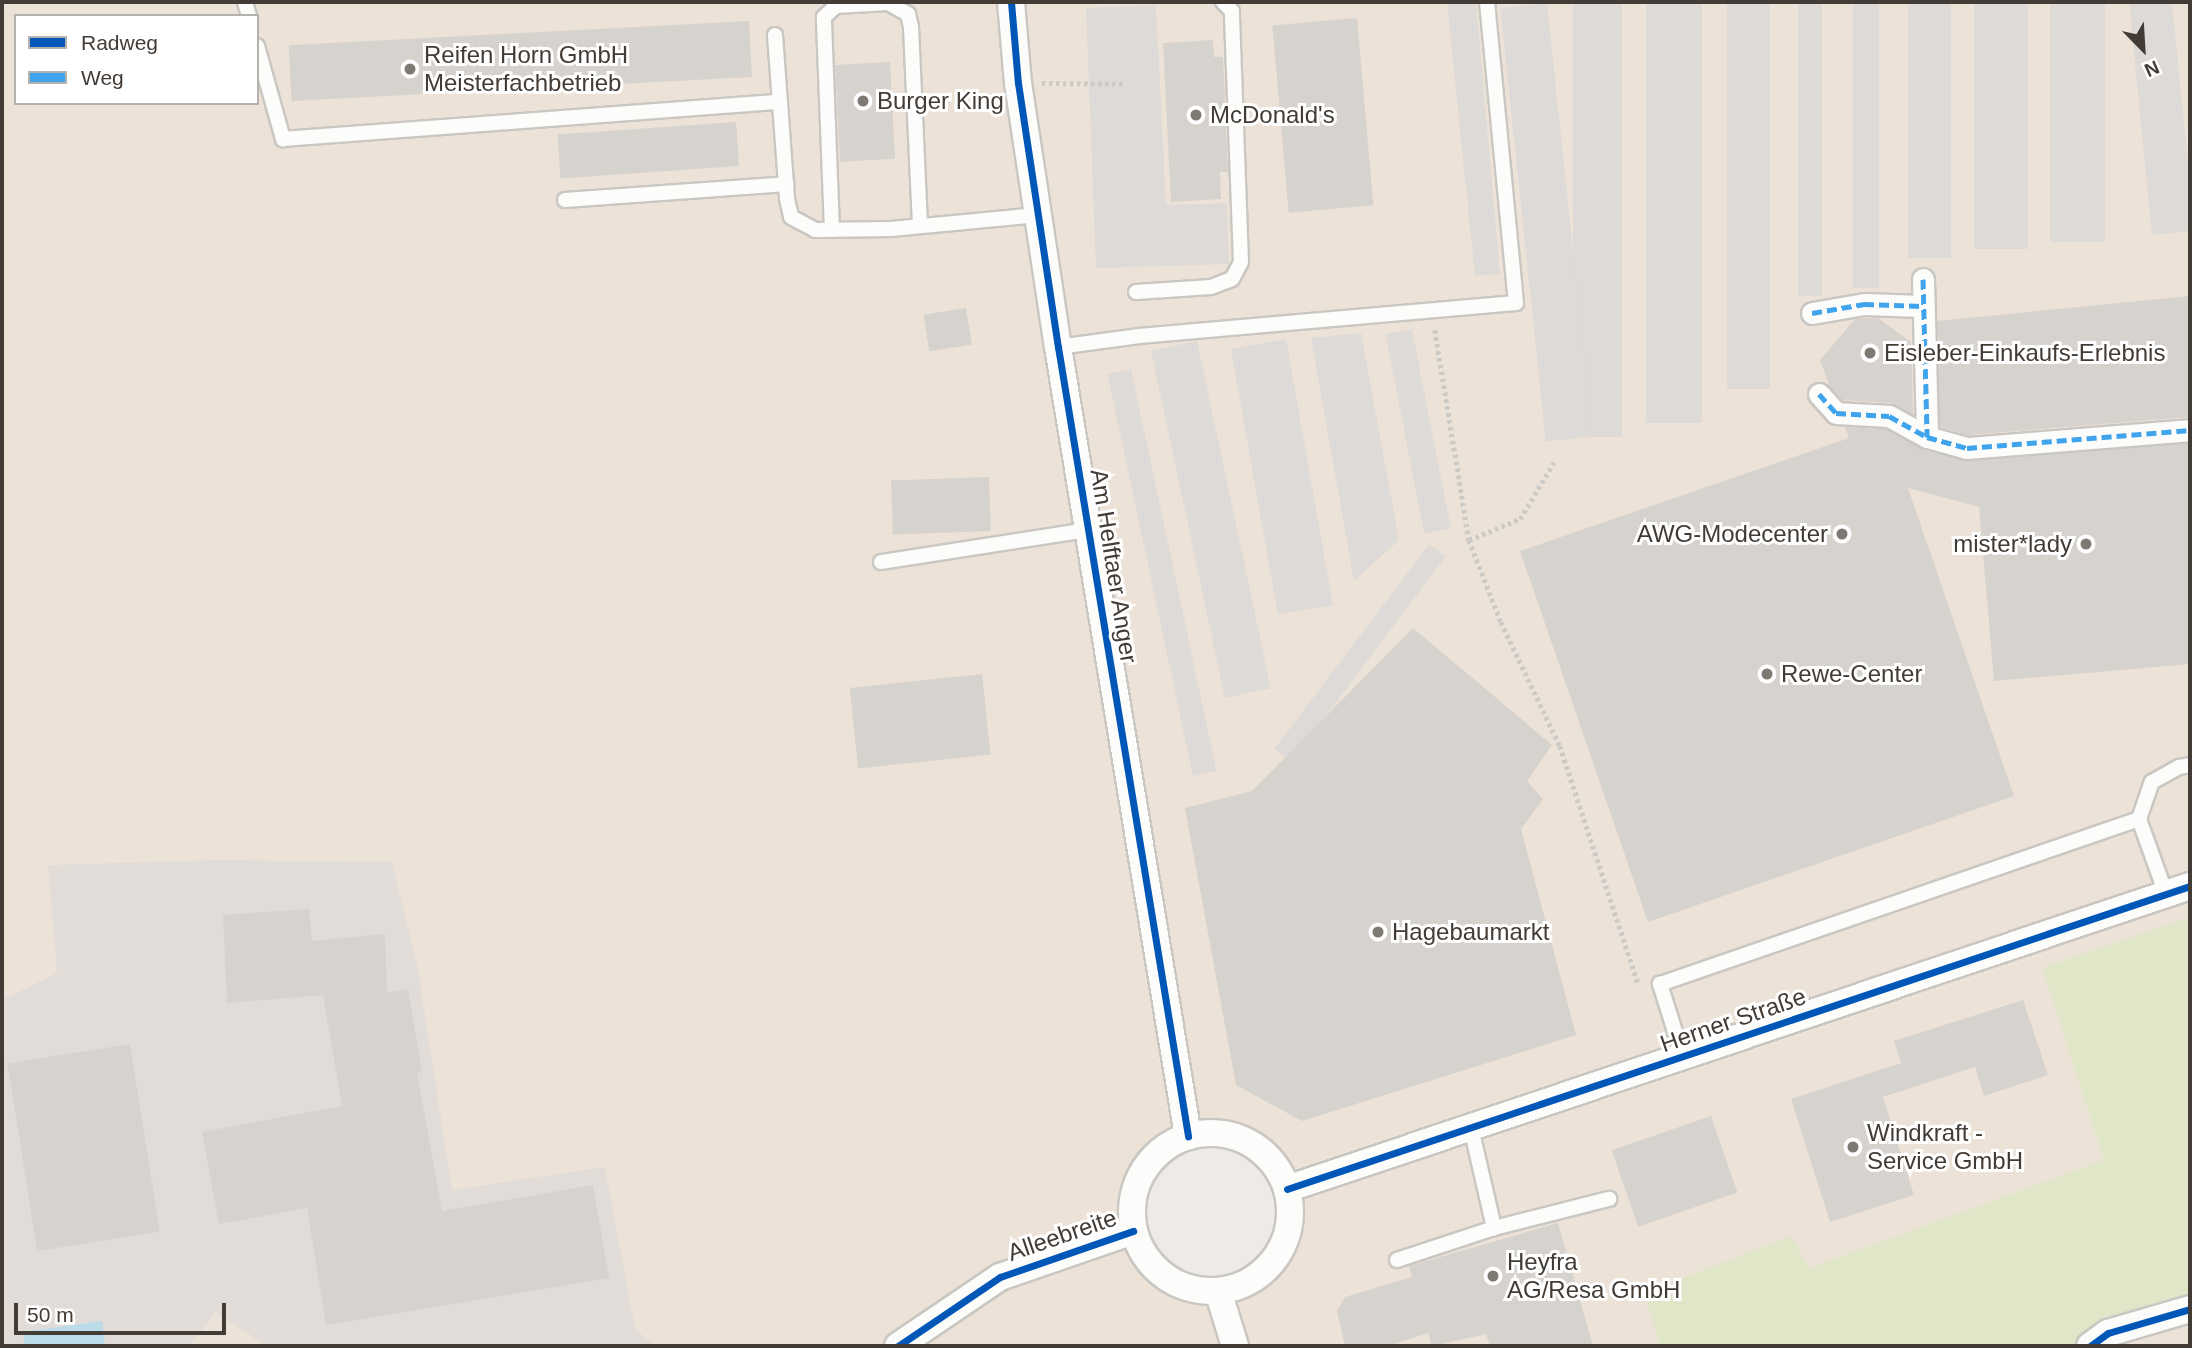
<!DOCTYPE html>
<meta charset="utf-8">
<style>
body{margin:0}
#map{position:relative;width:2192px;height:1348px;overflow:hidden;background:#eeebe7;font-family:Arial,sans-serif}
div>[style]{position:absolute}
.commercial>*{inset:0;background:#ede2d7}
.industrial>*{inset:0;background:#e1dcd8}
.green>*{inset:0;background:#dfe7c8}
.parking>*{inset:0;background:#dddad7;transform-origin:0 0}
.water>*{inset:0;background:#badce9}
.building>*{inset:0;background:#d6d2ce;transform-origin:0 0}
.path>*{height:4.5px;margin-top:-2.25px;transform-origin:0;background:repeating-linear-gradient(90deg,#cccac6 0 3.5px,transparent 0 7px)}
.roads{filter:drop-shadow(2px 0 #cac7c3) drop-shadow(-2px 0 #cac7c3) drop-shadow(0 2px #cac7c3) drop-shadow(0 -2px #cac7c3)}
.service>*{height:14px;margin:-7px;padding:0 7px;transform-origin:7px;border-radius:7px;background:#fcfcfb}
.pedestrian>*{height:21px;margin:-10.5px;padding:0 10.5px;transform-origin:10.5px;border-radius:10.5px;background:#fcfcfb}
.minor>*{height:26px;margin:-13px;padding:0 13px;transform-origin:13px;border-radius:13px;background:#fcfcfb}
.minor>.ring{margin:-13px;padding:0;box-sizing:content-box;background:none;border:26px solid #fcfcfb;border-radius:50%}
.quiet>*{height:5px;margin-top:-2.5px;transform-origin:0;background:repeating-linear-gradient(90deg,#3fa4eb 0 10px,transparent 0 15px)}
.cycleway>*{height:7px;margin:-3.5px;padding:0 3.5px;transform-origin:3.5px;border-radius:3.5px;background:#0057b8}
.dots>*{width:19px;height:19px;translate:-50% -50%;box-sizing:border-box;border:4px solid #fff;border-radius:50%}
span{translate:-50% -50%;white-space:nowrap;text-align:center;line-height:1.15;-webkit-text-stroke:6px #fff;paint-order:stroke}
.poi-label{font-size:24px;color:#433b35}
.left{translate:0 -50%;text-align:left}
.right{translate:-100% -50%;text-align:right}
.street-label{font-size:24px;color:#433b35}
.frame{position:absolute;inset:0;border:4px solid #433b35;pointer-events:none}
.legend{position:absolute;left:14px;top:14px;width:245px;height:91px;box-sizing:border-box;background:#fff;border:2px solid #b4b1ae;margin:0;padding:9px 12px;list-style:none;font-size:21px;color:#433b35}
.legend li{display:flex;align-items:center;gap:14px;height:35px}
.legend b{width:35px;border:2px solid #b4b1ae}
.north{position:absolute;left:2108px;top:14px;width:70px;height:70px;-webkit-text-stroke:5px #fff;paint-order:stroke;rotate:156deg;font-size:19px;font-weight:700;line-height:28px;text-align:center;color:#433b35}
.north::after{content:'';display:block;margin:auto;width:24px;height:32px;background:#433b35;clip-path:polygon(50% 0,100% 100%,50% 72%,0 100%)}
.scale{position:absolute;left:14px;top:1303px;width:212px;height:32px;box-sizing:border-box;border:4px solid #433b35;border-top:0;padding-left:9px;font-size:21px;line-height:24px;white-space:nowrap;color:#433b35;-webkit-text-stroke:5px #fff;paint-order:stroke}
</style>
<div id="map">
<div class="commercial">
<i style="clip-path:polygon(evenodd,2px 2px,2190px 2px,2190px 1346px,2px 1346px,2px 2px,16px 16px,257px 16px,257px 103px,16px 103px,16px 16px,2px 2px,1208px 1133px,1229px 1135px,1249px 1142px,1265px 1154px,1279px 1170px,1287px 1189px,1291px 1209px,1289px 1229px,1282px 1248px,1271px 1265px,1256px 1278px,1238px 1287px,1218px 1291px,1195px 1291px,1174px 1283px,1156px 1270px,1142px 1252px,1133px 1231px,1131px 1207px,1136px 1184px,1149px 1163px,1166px 1146px,1188px 1136px,1208px 1133px)"></i>
</div>
<div class="industrial">
<i style="clip-path:polygon(217px 860px,392px 862px,417px 963px,452px 1190px,605px 1167px,635px 1329px,655px 1346px,267px 1346px,215px 1312px,190px 1346px,2px 1346px,2px 1000px,57px 973px,48px 865px)"></i>
</div>
<div class="green">
<i style="clip-path:polygon(2190px 917px,2190px 1309px,2071px 1346px,1660px 1346px,1644px 1293px,1791px 1236px,1809px 1268px,2104px 1160px,2042px 968px)"></i>
</div>
<div class="parking">
<i style="clip-path:polygon(1447px 2px,1476px 2px,1500px 274px,1475px 276px)"></i>
<i style="left:1573px;top:2px;width:49px;height:435px"></i>
<i style="left:1646px;top:2px;width:56px;height:421px"></i>
<i style="left:1727px;top:2px;width:43px;height:387px"></i>
<i style="left:1798px;top:2px;width:24px;height:294px"></i>
<i style="left:1853px;top:2px;width:26px;height:286px"></i>
<i style="left:1908px;top:2px;width:43px;height:256px"></i>
<i style="left:1974px;top:2px;width:54px;height:247px"></i>
<i style="left:2050px;top:2px;width:55px;height:240px"></i>
<i style="clip-path:polygon(2129px 2px,2172px 2px,2190px 184px,2190px 231px,2152px 235px)"></i>
<i style="left:1547px;top:3px;width:436px;height:47px;rotate:84deg"></i>
<i style="clip-path:polygon(1156px 5px,1166px 205px,1227px 203px,1229px 264px,1096px 268px,1086px 8px)"></i>
<i style="left:1412px;top:329px;width:203px;height:27px;rotate:79deg"></i>
<i style="clip-path:polygon(1361px 333px,1399px 540px,1354px 581px,1311px 338px)"></i>
<i style="left:1286px;top:339px;width:270px;height:56px;rotate:80deg"></i>
<i style="left:1197px;top:341px;width:355px;height:47px;rotate:78deg"></i>
<i style="left:1131px;top:369px;width:411px;height:24px;rotate:78deg"></i>
<i style="left:1429px;top:544px;width:21px;height:257px;rotate:37deg"></i>
</div>
<div class="water">
<i style="clip-path:polygon(102px 1321px,105px 1346px,25px 1346px,23px 1332px)"></i>
</div>
<div class="building">
<i style="left:1357px;top:18px;width:188px;height:85px;rotate:85deg"></i>
<i style="left:749px;top:21px;width:56px;height:461px;rotate:87deg"></i>
<i style="clip-path:polygon(1213px 40px,1214px 57px,1223px 57px,1228px 172px,1220px 172px,1221px 199px,1171px 202px,1163px 43px)"></i>
<i style="left:890px;top:62px;width:97px;height:55px;rotate:87deg"></i>
<i style="left:736px;top:122px;width:44px;height:179px;rotate:86deg"></i>
<i style="clip-path:polygon(2190px 296px,2190px 417px,1968px 435px,1940px 427px,1938px 361px,1941px 363px,1937px 321px)"></i>
<i style="left:966px;top:308px;width:37px;height:43px;rotate:81deg"></i>
<i style="clip-path:polygon(1878px 318px,1911px 342px,1913px 414px,1890px 403px,1842px 400px,1830px 387px,1820px 360px,1855px 319px)"></i>
<i style="clip-path:polygon(1845px 427px,1885px 429px,1924px 450px,1968px 461px,2190px 443px,2190px 664px,1994px 681px,1979px 507px,1908px 488px,2014px 796px,1648px 922px,1520px 551px,1849px 438px)"></i>
<i style="left:989px;top:477px;width:54px;height:98px;rotate:88deg"></i>
<i style="clip-path:polygon(1413px 628px,1552px 745px,1527px 781px,1543px 799px,1521px 829px,1576px 1035px,1302px 1121px,1236px 1085px,1185px 808px,1252px 791px)"></i>
<i style="left:982px;top:674px;width:81px;height:133px;rotate:84deg"></i>
<i style="clip-path:polygon(309px 909px,312px 941px,385px 934px,387px 992px,408px 989px,422px 1072px,417px 1073px,442px 1211px,593px 1185px,609px 1278px,326px 1325px,307px 1208px,219px 1224px,202px 1132px,342px 1106px,323px 995px,227px 1003px,223px 915px)"></i>
<i style="clip-path:polygon(2023px 1000px,2048px 1075px,1984px 1096px,1975px 1067px,1883px 1097px,1914px 1195px,1830px 1222px,1791px 1099px,1901px 1063px,1894px 1041px)"></i>
<i style="left:130px;top:1044px;width:190px;height:124px;rotate:81deg"></i>
<i style="left:1711px;top:1116px;width:81px;height:105px;rotate:71deg"></i>
<i style="clip-path:polygon(1558px 1223px,1593px 1346px,1490px 1346px,1486px 1334px,1432px 1346px,1428px 1333px,1388px 1346px,1345px 1346px,1337px 1311px,1345px 1297px,1412px 1277px,1409px 1266px)"></i>
</div>
<div class="path">
<i style="left:1042px;top:83px;width:84px;rotate:0.7deg"></i>
<i style="left:1435px;top:330px;width:213px;rotate:80.8deg"></i>
<i style="left:1469px;top:540px;width:88px;rotate:68.7deg"></i>
<i style="left:1501px;top:622px;width:137px;rotate:64.6deg"></i>
<i style="left:1560px;top:746px;width:250px;rotate:71.8deg"></i>
<i style="left:1469px;top:540px;width:55px;rotate:-22.4deg"></i>
<i style="left:1520px;top:519px;width:66px;rotate:-59.2deg"></i>
</div>
<div class="roads">
<div class="service">
<i style="left:245px;top:2px;width:15px;rotate:74deg"></i>
<i style="left:775px;top:35px;width:164px;rotate:85.8deg"></i>
<i style="left:787px;top:199px;width:18px;rotate:77deg"></i>
<i style="left:791px;top:217px;width:27px;rotate:28deg"></i>
<i style="left:815px;top:230px;width:76px;rotate:-0.8deg"></i>
<i style="left:891px;top:229px;width:148px;rotate:-5.4deg"></i>
<i style="left:257px;top:46px;width:97px;rotate:74.4deg"></i>
<i style="left:283px;top:139px;width:497px;rotate:-4.3deg"></i>
<i style="left:565px;top:200px;width:222px;rotate:-4.1deg"></i>
<i style="left:832px;top:230px;width:213px;rotate:-92.2deg"></i>
<i style="left:824px;top:17px;width:16px;rotate:-43deg"></i>
<i style="left:836px;top:6px;width:52px;rotate:-3.3deg"></i>
<i style="left:888px;top:3px;width:23px;rotate:29deg"></i>
<i style="left:908px;top:14px;width:13px;rotate:77deg"></i>
<i style="left:911px;top:27px;width:199px;rotate:87.4deg"></i>
<i style="left:1136px;top:292px;width:75px;rotate:-3.8deg"></i>
<i style="left:1211px;top:287px;width:22px;rotate:-21deg"></i>
<i style="left:1232px;top:279px;width:19px;rotate:-62deg"></i>
<i style="left:1241px;top:262px;width:251px;rotate:-92.1deg"></i>
<i style="left:1232px;top:11px;width:13px;rotate:-135deg"></i>
<i style="left:1058px;top:347px;width:82px;rotate:-7.7deg"></i>
<i style="left:1139px;top:336px;width:378px;rotate:-5deg"></i>
<i style="left:1516px;top:303px;width:302px;rotate:-95.5deg"></i>
<i style="left:881px;top:562px;width:209px;rotate:-8.8deg"></i>
<i style="left:2139px;top:819px;width:39px;rotate:-71deg"></i>
<i style="left:2152px;top:782px;width:31px;rotate:-29deg"></i>
<i style="left:2179px;top:767px;width:11px;rotate:-10deg"></i>
<i style="left:1683px;top:1057px;width:77px;rotate:-107.5deg"></i>
<i style="left:1660px;top:984px;width:507px;rotate:-19.01deg"></i>
<i style="left:2139px;top:819px;width:80px;rotate:70.2deg"></i>
<i style="left:1471px;top:1128px;width:103px;rotate:77deg"></i>
<i style="left:1494px;top:1228px;width:119px;rotate:-14.2deg"></i>
<i style="left:1397px;top:1260px;width:102px;rotate:-18.3deg"></i>
</div>
<div class="pedestrian">
<i style="left:1923px;top:279px;width:158px;rotate:88.5deg"></i>
<i style="left:1927px;top:437px;width:41px;rotate:15.4deg"></i>
<i style="left:1967px;top:448px;width:224px;rotate:-4.6deg"></i>
<i style="left:1812px;top:313px;width:53px;rotate:-9.8deg"></i>
<i style="left:1864px;top:304px;width:59px;rotate:1.9deg"></i>
<i style="left:1819px;top:394px;width:25px;rotate:48deg"></i>
<i style="left:1836px;top:413px;width:53px;rotate:3.2deg"></i>
<i style="left:1889px;top:416px;width:43px;rotate:28.9deg"></i>
</div>
<div class="minor">
<i style="left:1011px;top:2px;width:81px;rotate:85.1deg"></i>
<i style="left:1018px;top:83px;width:267px;rotate:81.4deg"></i>
<i style="left:1058px;top:347px;width:800px;rotate:80.64deg"></i>
<i class="ring" style="left:1132px;top:1133px;width:132px;height:132px"></i>
<i style="left:1287px;top:1189px;width:952px;rotate:-18.55deg"></i>
<i style="left:1218px;top:1291px;width:58px;rotate:72.8deg"></i>
<i style="left:898px;top:1346px;width:123px;rotate:-34.1deg"></i>
<i style="left:1000px;top:1277px;width:141px;rotate:-19.1deg"></i>
<i style="left:2090px;top:1346px;width:22px;rotate:-36deg"></i>
<i style="left:2108px;top:1333px;width:85px;rotate:-16.3deg"></i>
</div>
</div>
<div class="quiet">
<i style="left:1923px;top:279px;width:158px;rotate:88.5deg"></i>
<i style="left:1927px;top:437px;width:41px;rotate:15.4deg"></i>
<i style="left:1967px;top:448px;width:224px;rotate:-4.6deg"></i>
<i style="left:1812px;top:313px;width:53px;rotate:-9.8deg"></i>
<i style="left:1864px;top:304px;width:59px;rotate:1.9deg"></i>
<i style="left:1819px;top:394px;width:25px;rotate:48deg"></i>
<i style="left:1836px;top:413px;width:53px;rotate:3.2deg"></i>
<i style="left:1889px;top:416px;width:43px;rotate:28.9deg"></i>
</div>
<div class="cycleway">
<i style="left:1011px;top:2px;width:81px;rotate:85.1deg"></i>
<i style="left:1018px;top:83px;width:267px;rotate:81.4deg"></i>
<i style="left:1058px;top:347px;width:800px;rotate:80.64deg"></i>
<i style="left:1287px;top:1189px;width:952px;rotate:-18.55deg"></i>
<i style="left:898px;top:1346px;width:123px;rotate:-34.1deg"></i>
<i style="left:1000px;top:1277px;width:141px;rotate:-19.1deg"></i>
<i style="left:2090px;top:1346px;width:22px;rotate:-36deg"></i>
<i style="left:2108px;top:1333px;width:85px;rotate:-16.3deg"></i>
</div>
<div class="dots">
<i style="left:410px;top:69px;background:#7f7973"></i>
<i style="left:863px;top:101px;background:#7f7973"></i>
<i style="left:1196px;top:115px;background:#7f7973"></i>
<i style="left:1870px;top:353px;background:#7f7973"></i>
<i style="left:1842px;top:534px;background:#7f7973"></i>
<i style="left:2086px;top:544px;background:#7f7973"></i>
<i style="left:1767px;top:674px;background:#7f7973"></i>
<i style="left:1378px;top:932px;background:#7f7973"></i>
<i style="left:1853px;top:1147px;background:#7f7973"></i>
<i style="left:1493px;top:1276px;background:#7f7973"></i>
</div>
<div class="poi-label">
<span class="left" style="left:424px;top:69px">Reifen Horn GmbH<br>Meisterfachbetrieb</span>
<span class="left" style="left:877px;top:101px">Burger King</span>
<span class="left" style="left:1210px;top:115px">McDonald's</span>
<span class="left" style="left:1884px;top:353px">Eisleber-Einkaufs-Erlebnis</span>
<span class="right" style="left:1828px;top:534px">AWG-Modecenter</span>
<span class="right" style="left:2072px;top:544px">mister*lady</span>
<span class="left" style="left:1781px;top:674px">Rewe-Center</span>
<span class="left" style="left:1392px;top:932px">Hagebaumarkt</span>
<span class="left" style="left:1867px;top:1147px">Windkraft -<br>Service GmbH</span>
<span class="left" style="left:1507px;top:1276px">Heyfra<br>AG/Resa GmbH</span>
</div>
<div class="street-label">
<span style="left:1114px;top:566px;rotate:81deg">Am Helftaer Anger</span>
<span style="left:1733px;top:1020px;rotate:-19deg">Herner Straße</span>
<span style="left:1062px;top:1235px;rotate:-19deg">Alleebreite</span>
</div>
<div class="frame"></div>
<ul class="legend">
<li><b style="height:9px;background:#0057b8"></b>Radweg</li>
<li><b style="height:9px;background:#3fa4eb"></b>Weg</li>
</ul>
<div class="north">N</div>
<div class="scale">50 m</div>
</div>
